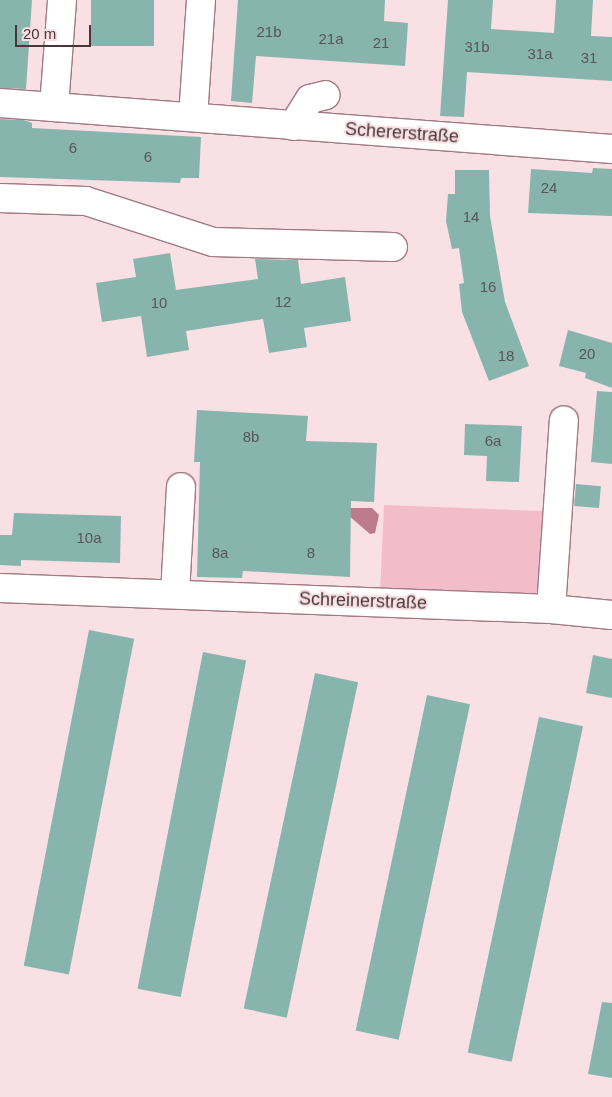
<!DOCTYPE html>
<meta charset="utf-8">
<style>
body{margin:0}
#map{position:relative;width:612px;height:1097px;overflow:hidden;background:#f9e0e4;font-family:Arial,sans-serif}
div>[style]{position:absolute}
.green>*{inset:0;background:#f2bdc8}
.water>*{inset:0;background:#bc7b8a}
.building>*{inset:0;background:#88b4ae;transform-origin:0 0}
.roads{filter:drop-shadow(1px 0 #a07a82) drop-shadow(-1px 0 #a07a82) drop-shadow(0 1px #a07a82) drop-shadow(0 -1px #a07a82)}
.minor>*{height:28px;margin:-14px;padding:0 14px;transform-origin:14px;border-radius:14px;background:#fff}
span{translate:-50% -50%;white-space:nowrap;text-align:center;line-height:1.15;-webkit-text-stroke:4px #f9e0e4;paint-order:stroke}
.number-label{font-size:15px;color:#575657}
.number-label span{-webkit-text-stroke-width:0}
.street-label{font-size:18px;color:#47373a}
.scale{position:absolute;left:15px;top:25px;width:76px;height:22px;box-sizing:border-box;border:2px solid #47373a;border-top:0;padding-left:6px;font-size:15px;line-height:18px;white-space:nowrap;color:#47373a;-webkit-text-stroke:4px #f9e0e4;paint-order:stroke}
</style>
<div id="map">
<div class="green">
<i style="clip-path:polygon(384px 505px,543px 511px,539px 590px,527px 601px,380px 594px)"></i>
</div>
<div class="water">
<i style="clip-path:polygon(348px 508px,372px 508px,379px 515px,375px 533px,370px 534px,348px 515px)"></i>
</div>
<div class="building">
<i style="clip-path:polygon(0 0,32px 0,26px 89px,0 88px)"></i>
<i style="left:91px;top:0;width:63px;height:46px"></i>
<i style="clip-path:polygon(238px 0,385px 0,384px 21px,408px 23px,405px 66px,256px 56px,252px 103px,231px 101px)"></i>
<i style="clip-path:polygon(448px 0,493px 0,491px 29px,554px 33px,556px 0,593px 0,591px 36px,612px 37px,612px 81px,467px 72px,464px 117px,440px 116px)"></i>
<i style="clip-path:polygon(0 119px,24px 120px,32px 123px,32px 128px,201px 137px,199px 178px,181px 178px,180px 183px,0 177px)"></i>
<i style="clip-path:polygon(593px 168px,612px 169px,612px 216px,528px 213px,531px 169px,592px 173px)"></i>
<i style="clip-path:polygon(455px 170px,489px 170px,490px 216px,505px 302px,529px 366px,489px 381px,462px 312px,459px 284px,464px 283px,459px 248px,452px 249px,446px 221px,448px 194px,455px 194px)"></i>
<i style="clip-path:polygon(170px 253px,176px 290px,258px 279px,255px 259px,298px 260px,301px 284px,345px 277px,351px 321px,304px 328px,307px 347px,269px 353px,263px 319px,186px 331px,189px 350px,147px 357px,141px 316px,102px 322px,96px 283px,136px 277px,133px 259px)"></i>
<i style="clip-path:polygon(568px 330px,612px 343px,612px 388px,585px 378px,586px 373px,559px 366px)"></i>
<i style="clip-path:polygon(597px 391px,612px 392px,612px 464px,591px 462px)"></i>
<i style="clip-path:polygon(197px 410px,308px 416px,306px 441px,377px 443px,374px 502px,351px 501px,350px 577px,243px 571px,242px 578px,197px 577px,200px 462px,194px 462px)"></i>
<i style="clip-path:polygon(465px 424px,522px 426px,519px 482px,486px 481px,487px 456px,464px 455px)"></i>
<i style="left:576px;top:484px;width:25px;height:22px;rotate:5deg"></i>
<i style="clip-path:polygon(14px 513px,121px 516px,120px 563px,21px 560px,21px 566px,0 565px,0 535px,12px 535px)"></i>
<i style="left:89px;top:630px;width:46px;height:342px;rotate:11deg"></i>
<i style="left:203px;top:652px;width:44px;height:343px;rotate:11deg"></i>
<i style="clip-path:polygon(593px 655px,612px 659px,612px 698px,586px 693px)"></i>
<i style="left:315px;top:673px;width:44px;height:343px;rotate:12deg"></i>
<i style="left:427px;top:695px;width:44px;height:343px;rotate:12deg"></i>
<i style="left:539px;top:717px;width:45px;height:343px;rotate:12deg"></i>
<i style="clip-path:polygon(602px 1002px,612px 1003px,612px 1078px,588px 1074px)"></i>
</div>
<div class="roads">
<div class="minor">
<i style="left:0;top:103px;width:614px;rotate:4.3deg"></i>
<i style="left:54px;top:107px;width:107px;rotate:-85.7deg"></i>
<i style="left:193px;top:117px;width:117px;rotate:-86.1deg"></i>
<i style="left:293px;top:126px;width:32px;rotate:-58deg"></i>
<i style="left:310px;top:99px;width:16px;rotate:-14deg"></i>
<i style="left:0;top:198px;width:86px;rotate:2deg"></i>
<i style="left:86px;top:201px;width:133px;rotate:17.9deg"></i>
<i style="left:213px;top:242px;width:180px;rotate:1.6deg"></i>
<i style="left:0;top:588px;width:551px;rotate:2.18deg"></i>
<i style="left:551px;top:609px;width:61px;rotate:5.6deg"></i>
<i style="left:175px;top:594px;width:107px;rotate:-86.8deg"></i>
<i style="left:551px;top:609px;width:189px;rotate:-86.1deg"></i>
</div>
</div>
<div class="number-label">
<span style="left:269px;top:32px">21b</span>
<span style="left:331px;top:39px">21a</span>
<span style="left:381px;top:43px">21</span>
<span style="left:477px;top:47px">31b</span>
<span style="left:540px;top:54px">31a</span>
<span style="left:589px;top:58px">31</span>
<span style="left:73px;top:148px">6</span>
<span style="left:148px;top:157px">6</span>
<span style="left:549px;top:188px">24</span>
<span style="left:471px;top:217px">14</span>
<span style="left:488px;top:287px">16</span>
<span style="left:283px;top:302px">12</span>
<span style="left:159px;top:303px">10</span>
<span style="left:587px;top:354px">20</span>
<span style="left:506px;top:356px">18</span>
<span style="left:251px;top:437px">8b</span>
<span style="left:493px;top:441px">6a</span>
<span style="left:89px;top:538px">10a</span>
<span style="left:220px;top:553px">8a</span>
<span style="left:311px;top:553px">8</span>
</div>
<div class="street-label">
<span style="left:402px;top:133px;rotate:4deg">Schererstraße</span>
<span style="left:363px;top:601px;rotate:2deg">Schreinerstraße</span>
</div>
<div class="scale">20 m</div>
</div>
